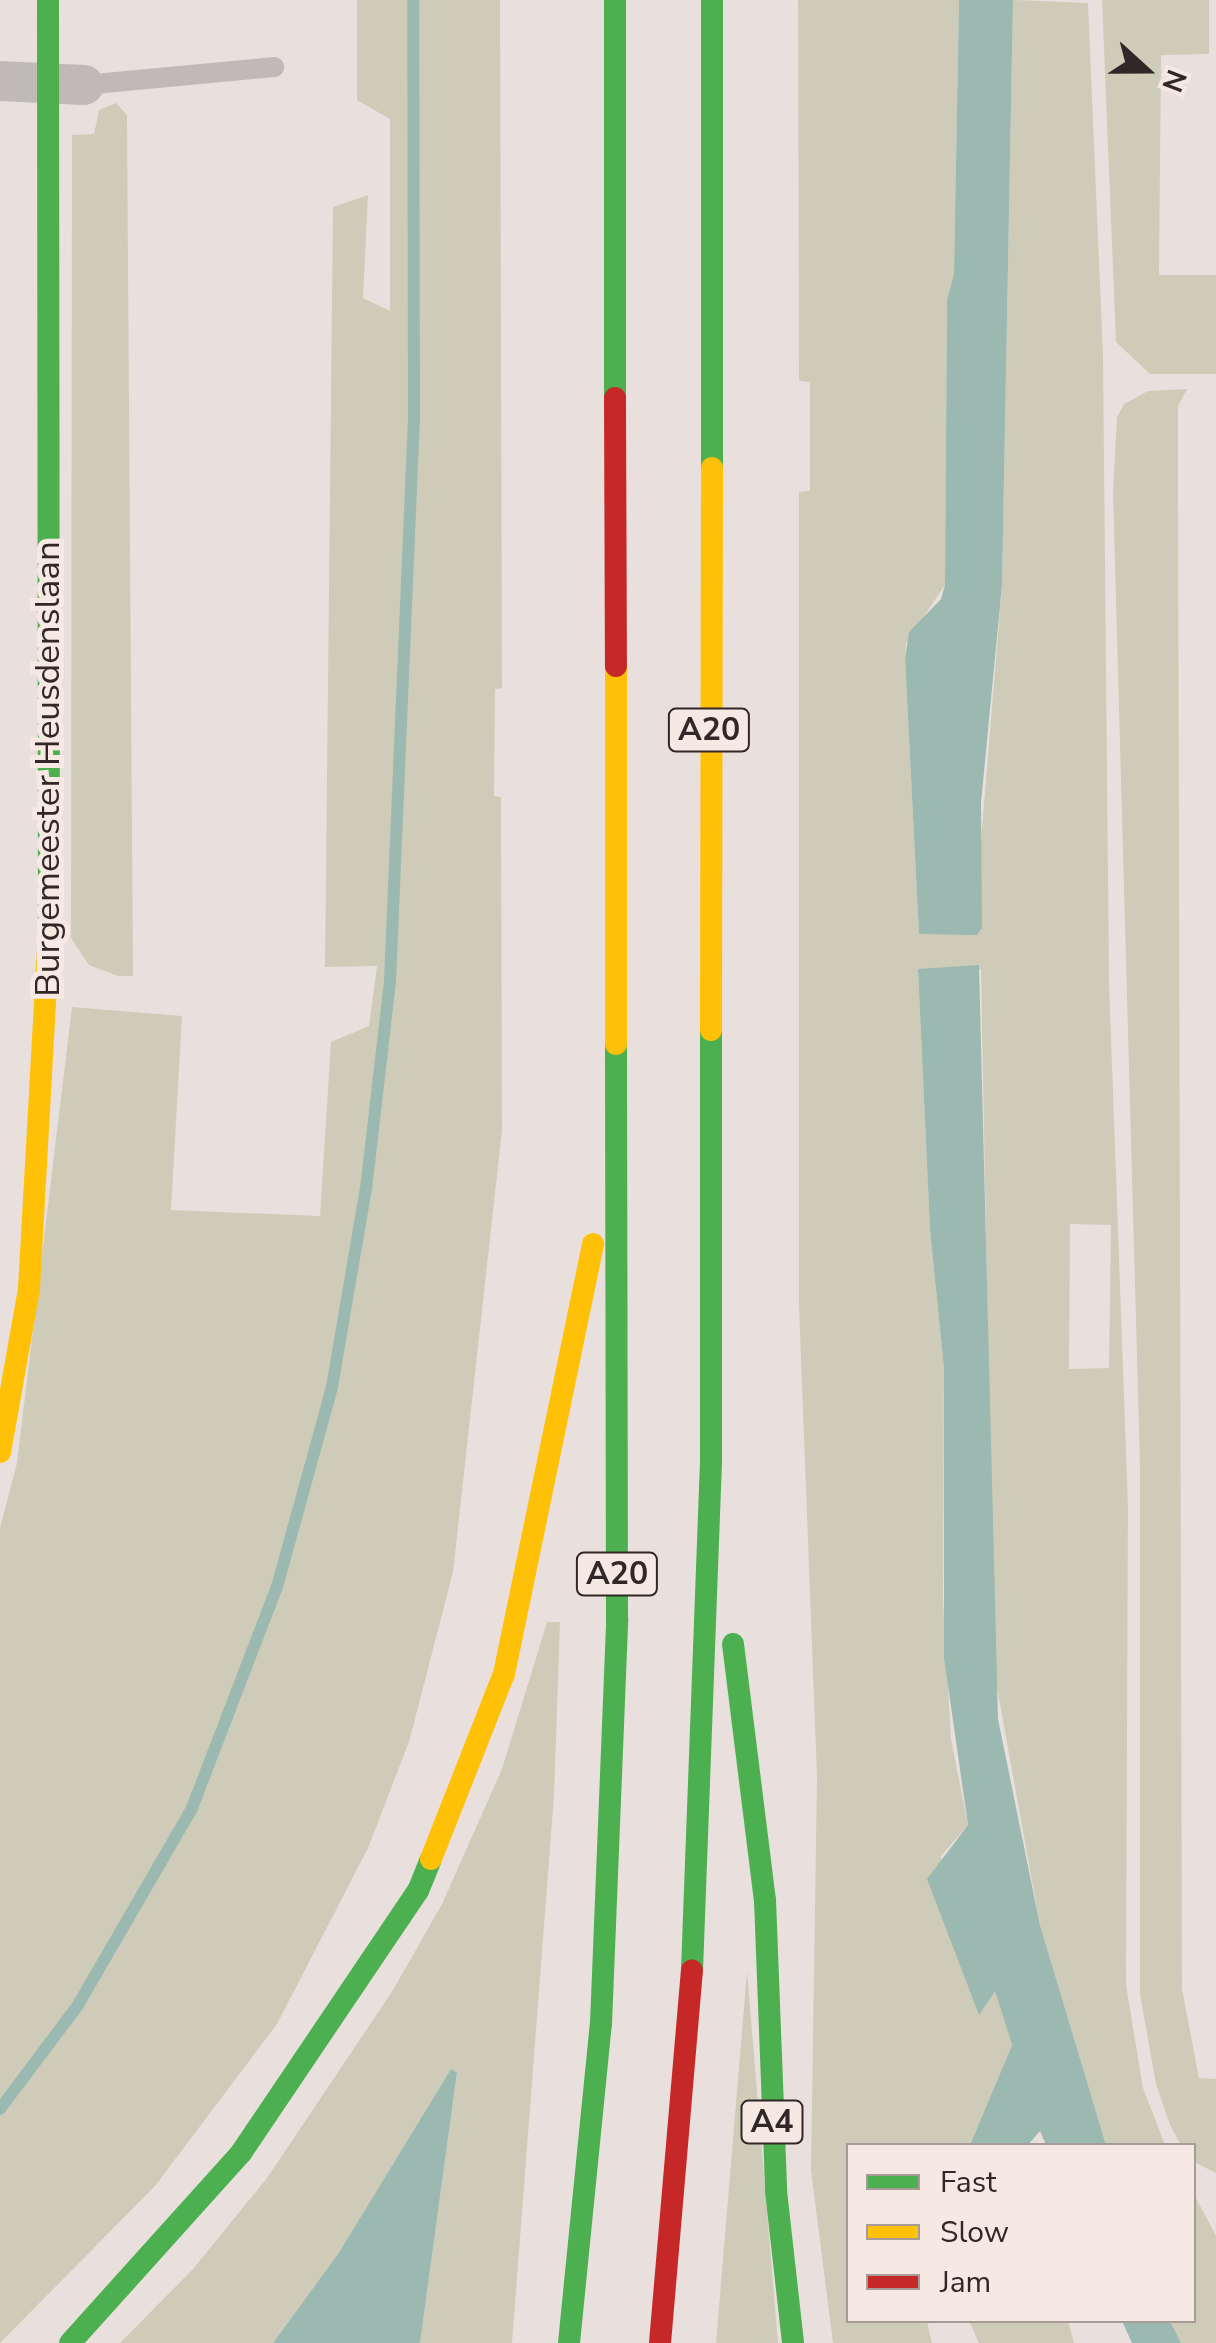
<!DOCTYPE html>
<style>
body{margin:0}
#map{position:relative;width:1216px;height:2343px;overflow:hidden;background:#e9e0dd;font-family:"Nunito Sans",sans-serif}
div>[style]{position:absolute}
.green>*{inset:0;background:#ceccb8}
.water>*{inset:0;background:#9bb9b1}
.stream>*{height:12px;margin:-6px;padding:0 6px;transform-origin:6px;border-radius:6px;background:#9bb9b1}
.lane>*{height:20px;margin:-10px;padding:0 10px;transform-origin:10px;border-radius:10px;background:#c1b9b7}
.street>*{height:40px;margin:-20px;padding:0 20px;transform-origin:20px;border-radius:20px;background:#c1b9b7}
.fast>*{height:22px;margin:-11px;padding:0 11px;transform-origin:11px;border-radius:11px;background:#4caf50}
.slow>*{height:22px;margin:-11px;padding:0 11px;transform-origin:11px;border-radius:11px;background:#ffc107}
.jam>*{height:22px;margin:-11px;padding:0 11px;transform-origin:11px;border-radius:11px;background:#c62828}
span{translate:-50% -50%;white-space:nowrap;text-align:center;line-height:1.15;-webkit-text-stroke:10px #f6e9e4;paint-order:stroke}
.shield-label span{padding:2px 8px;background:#f6e9e4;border:2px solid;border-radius:8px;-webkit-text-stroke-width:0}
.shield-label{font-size:32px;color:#312726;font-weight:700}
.street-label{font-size:35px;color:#312726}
.legend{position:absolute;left:846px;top:2143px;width:350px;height:180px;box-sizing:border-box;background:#f6e9e4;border:2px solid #a79b98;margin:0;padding:12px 18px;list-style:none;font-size:30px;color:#312726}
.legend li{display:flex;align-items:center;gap:20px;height:50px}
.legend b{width:50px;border:2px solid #a79b98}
.north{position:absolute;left:1096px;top:20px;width:100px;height:100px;-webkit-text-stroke:8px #f6e9e4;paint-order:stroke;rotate:111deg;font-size:28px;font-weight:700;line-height:40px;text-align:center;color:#312726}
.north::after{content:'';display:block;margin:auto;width:35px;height:45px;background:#312726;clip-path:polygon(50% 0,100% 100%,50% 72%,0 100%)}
</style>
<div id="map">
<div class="green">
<i style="clip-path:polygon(357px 0,500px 0,502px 688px,495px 689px,494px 796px,501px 797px,502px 1130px,453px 1572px,409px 1742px,368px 1848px,277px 2024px,155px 2186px,0 2343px,0 1528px,17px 1463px,72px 1007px,182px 1016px,171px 1210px,320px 1216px,331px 1042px,369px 1026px,377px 966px,325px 967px,333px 207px,368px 195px,363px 298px,390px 311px,390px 119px,357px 100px)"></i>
<i style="clip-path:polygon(evenodd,798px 0,959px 0,954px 273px,947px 300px,945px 585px,906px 643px,905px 659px,919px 934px,980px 853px,1002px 585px,1013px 0,1088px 3px,1103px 355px,1109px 981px,1128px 1507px,1126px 1985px,1143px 2088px,1165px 2145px,1106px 2145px,1040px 1925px,994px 1671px,981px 969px,918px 969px,930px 1230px,944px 1369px,943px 1599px,951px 1739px,968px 1825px,941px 1856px,978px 2014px,995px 1990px,1012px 2045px,970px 2145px,848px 2146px,848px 2320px,927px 2321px,932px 2343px,833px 2343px,811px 2170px,817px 1777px,799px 1306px,799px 492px,810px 491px,810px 382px,799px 381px,798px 0,1070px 1224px,1111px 1225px,1109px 1368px,1069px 1369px,1070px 1224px)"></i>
<i style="clip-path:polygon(1102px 0,1209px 0,1209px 54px,1161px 55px,1159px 275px,1216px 275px,1216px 374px,1150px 374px,1116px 342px)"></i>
<i style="clip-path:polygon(116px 103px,127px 115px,133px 976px,118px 976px,89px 965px,71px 938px,72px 135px,94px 134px,99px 110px)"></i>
<i style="clip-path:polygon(1187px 389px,1178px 406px,1178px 484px,1182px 1989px,1199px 2078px,1216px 2079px,1216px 2173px,1194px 2162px,1194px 2146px,1181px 2145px,1170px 2125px,1156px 2084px,1140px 1994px,1140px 1465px,1113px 492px,1117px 417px,1124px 404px,1148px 391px)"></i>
<i style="clip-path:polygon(547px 1622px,560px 1622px,554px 1796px,512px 2343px,420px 2343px,457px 2074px,451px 2069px,338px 2254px,273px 2343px,120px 2343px,193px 2269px,267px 2178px,393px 1990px,442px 1904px,502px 1769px)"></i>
<i style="clip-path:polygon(747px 1971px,778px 2343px,716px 2343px)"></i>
<i style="clip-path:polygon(1194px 2194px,1216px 2236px,1216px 2343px,1181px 2343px,1170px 2321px,1194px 2320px)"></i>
<i style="clip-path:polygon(969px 2321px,1068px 2321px,1074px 2343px,979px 2343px)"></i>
</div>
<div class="water">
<i style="clip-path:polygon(959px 0,1013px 0,1002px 585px,981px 803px,982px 928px,977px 935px,919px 934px,905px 659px,909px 632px,941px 599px,945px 585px,947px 300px,954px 273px)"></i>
<i style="clip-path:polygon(979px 965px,998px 1719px,1040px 1925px,1106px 2145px,1046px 2145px,1040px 2131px,1028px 2145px,970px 2145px,1012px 2045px,995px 1991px,979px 2015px,927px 1879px,968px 1825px,944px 1658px,944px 1369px,930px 1230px,918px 969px)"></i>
<i style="clip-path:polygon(451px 2069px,457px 2073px,420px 2343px,273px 2343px,338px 2254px)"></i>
<i style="clip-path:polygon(1122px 2321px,1170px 2321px,1181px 2343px,1132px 2343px)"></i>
</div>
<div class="stream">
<i style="left:0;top:2109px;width:130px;rotate:-53.1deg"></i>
<i style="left:78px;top:2005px;width:228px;rotate:-59.9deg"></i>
<i style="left:192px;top:1808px;width:237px;rotate:-69deg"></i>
<i style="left:277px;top:1587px;width:207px;rotate:-74.6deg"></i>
<i style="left:332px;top:1387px;width:201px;rotate:-80.3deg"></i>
<i style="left:366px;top:1189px;width:209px;rotate:-83.4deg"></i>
<i style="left:390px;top:981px;width:564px;rotate:-87.56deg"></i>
<i style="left:414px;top:418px;width:418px;rotate:-90.1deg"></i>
</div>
<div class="lane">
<i style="left:84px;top:85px;width:191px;rotate:-5.4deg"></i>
</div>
<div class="street">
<i style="left:0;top:81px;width:84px;rotate:2.7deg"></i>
</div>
<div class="fast">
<i style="left:48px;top:0;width:932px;rotate:89.94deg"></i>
<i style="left:615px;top:0;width:398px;rotate:90deg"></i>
<i style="left:712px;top:468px;width:468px;rotate:-90deg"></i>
<i style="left:733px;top:1644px;width:258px;rotate:82.9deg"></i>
<i style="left:765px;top:1900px;width:291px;rotate:87.8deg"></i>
<i style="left:776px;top:2191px;width:153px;rotate:83.6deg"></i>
<i style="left:692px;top:1970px;width:509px;rotate:-87.86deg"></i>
<i style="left:711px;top:1461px;width:431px;rotate:-90deg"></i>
<i style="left:70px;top:2343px;width:256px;rotate:-48deg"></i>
<i style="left:241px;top:2153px;width:316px;rotate:-56deg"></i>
<i style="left:418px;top:1891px;width:35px;rotate:-68deg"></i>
<i style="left:569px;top:2343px;width:321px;rotate:-84.3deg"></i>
<i style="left:601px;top:2024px;width:405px;rotate:-87.7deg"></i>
<i style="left:617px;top:1619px;width:575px;rotate:-90.1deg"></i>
</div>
<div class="slow">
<i style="left:616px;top:666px;width:378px;rotate:90deg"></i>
<i style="left:711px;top:1030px;width:562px;rotate:-89.9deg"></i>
<i style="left:0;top:1452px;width:166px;rotate:-79.9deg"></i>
<i style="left:29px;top:1289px;width:358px;rotate:-86.8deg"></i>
<i style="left:431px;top:1859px;width:199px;rotate:-68.5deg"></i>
<i style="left:504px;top:1674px;width:439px;rotate:-78.3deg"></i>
</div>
<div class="jam">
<i style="left:615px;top:398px;width:268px;rotate:89.8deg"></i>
<i style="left:660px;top:2343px;width:374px;rotate:-85.1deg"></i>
</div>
<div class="shield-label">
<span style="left:709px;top:730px">A20</span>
<span style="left:617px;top:1574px">A20</span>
<span style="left:772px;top:2122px">A4</span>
</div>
<div class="street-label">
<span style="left:48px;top:769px;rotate:-90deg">Burgemeester Heusdenslaan</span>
</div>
<ul class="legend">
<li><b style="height:12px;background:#4caf50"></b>Fast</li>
<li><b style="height:12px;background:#ffc107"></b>Slow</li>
<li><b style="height:12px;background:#c62828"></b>Jam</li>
</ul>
<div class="north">N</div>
</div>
